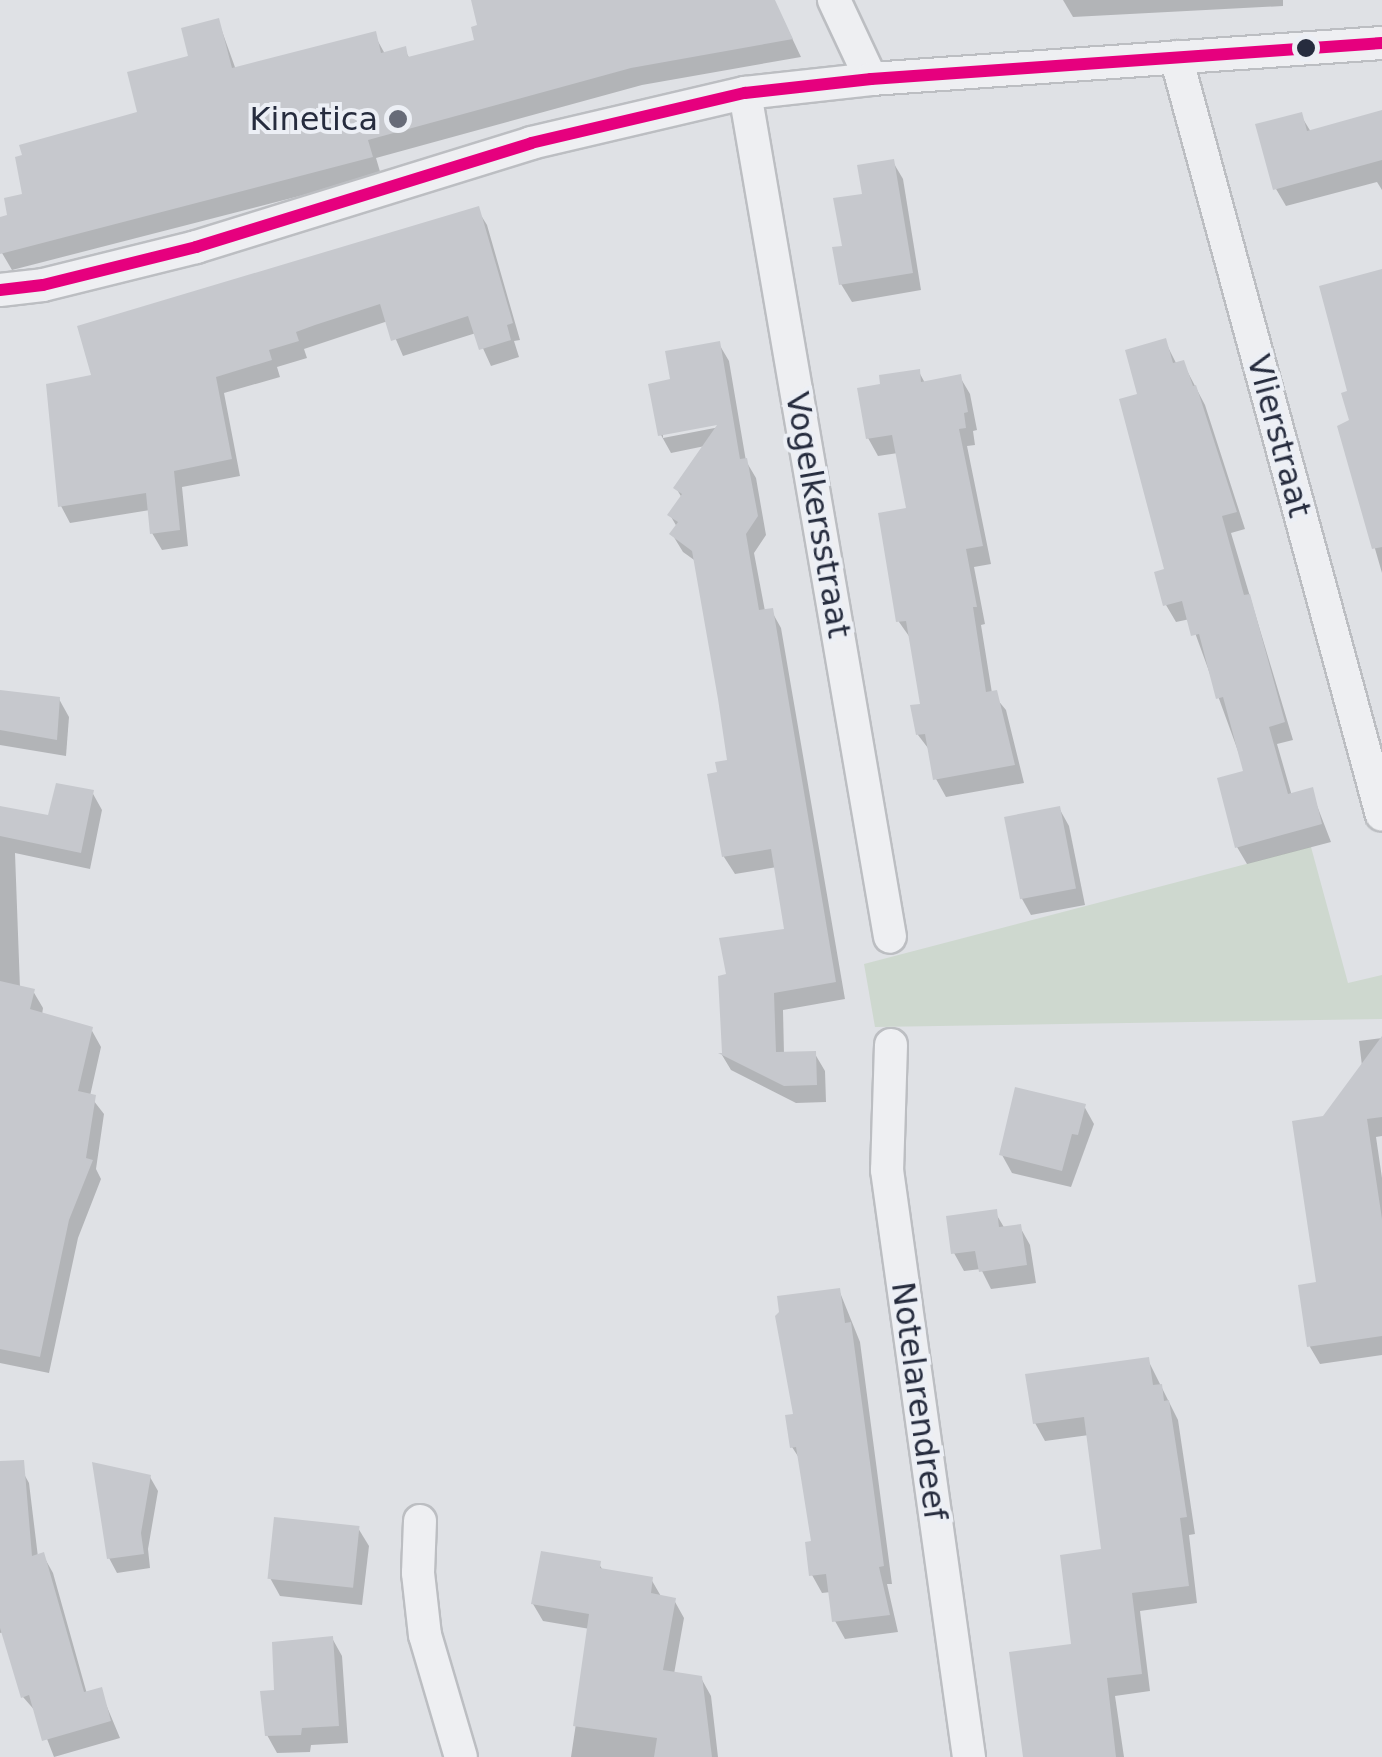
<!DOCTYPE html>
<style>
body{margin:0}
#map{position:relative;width:1382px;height:1757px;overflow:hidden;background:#dfe1e5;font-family:"DejaVu Sans",sans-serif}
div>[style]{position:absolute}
.green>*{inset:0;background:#ced8cf}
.shadow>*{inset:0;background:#0003}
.building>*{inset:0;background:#c6c8cd;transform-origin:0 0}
.roads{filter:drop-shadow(2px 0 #bcbec2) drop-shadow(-2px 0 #bcbec2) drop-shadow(0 2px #bcbec2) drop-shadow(0 -2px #bcbec2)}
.street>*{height:32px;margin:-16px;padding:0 16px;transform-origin:16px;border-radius:16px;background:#eeeff2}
.bus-1>*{height:12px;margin:-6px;padding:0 6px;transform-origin:6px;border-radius:6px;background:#e6007e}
.dots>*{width:28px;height:28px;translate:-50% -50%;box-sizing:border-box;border:5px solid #eceff5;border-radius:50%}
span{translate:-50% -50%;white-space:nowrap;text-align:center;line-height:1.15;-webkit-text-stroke:8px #eceff5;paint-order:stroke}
.poi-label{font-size:32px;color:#262c3e}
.right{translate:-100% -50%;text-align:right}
.street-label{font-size:32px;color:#262c3e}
</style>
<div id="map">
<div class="green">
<i style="clip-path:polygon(1311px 847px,1348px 983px,1382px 975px,1382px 1019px,875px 1027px,864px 964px)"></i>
</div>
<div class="shadow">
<i style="clip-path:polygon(517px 0,774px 0,801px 57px,642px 85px,376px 158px,381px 175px,12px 270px,2px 253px,0 220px,10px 217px,25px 196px,140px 114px,218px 20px,236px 70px,374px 34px,385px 54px,404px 49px,410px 59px,477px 42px)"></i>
<i style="clip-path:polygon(1063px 0,1283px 0,1283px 6px,1073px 17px)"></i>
<i style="clip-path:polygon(1382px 113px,1382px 190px,1377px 182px,1286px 206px,1276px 189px,1300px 114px,1311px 132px)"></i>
<i style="clip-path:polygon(893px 162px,903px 179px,921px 290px,852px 302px,841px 284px,844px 248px,865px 196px)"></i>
<i style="clip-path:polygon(477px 209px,487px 225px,520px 340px,514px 341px,519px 357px,491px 366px,476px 333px,403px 356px,388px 321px,304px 349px,307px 358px,277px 367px,280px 377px,224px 393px,240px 476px,182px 487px,188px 546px,162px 550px,152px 533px,150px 510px,70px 523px,61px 506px,95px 377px)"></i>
<i style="clip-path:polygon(1382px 271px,1382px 573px,1340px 427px,1352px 421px,1350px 393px)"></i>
<i style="clip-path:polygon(1165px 341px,1177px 365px,1183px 363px,1205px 405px,1245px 529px,1231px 533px,1293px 740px,1277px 744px,1292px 796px,1311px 790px,1331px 842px,1247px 864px,1237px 847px,1246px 773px,1190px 619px,1176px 622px,1166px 605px,1167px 571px,1140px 396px)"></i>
<i style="clip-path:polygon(evenodd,719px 344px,729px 361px,746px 461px,756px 478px,766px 535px,754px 553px,765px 611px,771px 610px,781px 628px,845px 999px,783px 1010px,784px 1054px,815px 1054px,825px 1071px,826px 1102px,796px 1103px,731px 1070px,722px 1055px,787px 931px,777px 867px,735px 874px,724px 857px,710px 776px,720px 774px,730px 762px,697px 562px,683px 552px,672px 534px,677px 527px,670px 515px,682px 498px,676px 488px,705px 446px,671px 453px,661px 435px,673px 381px,719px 344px,729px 420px,730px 425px,663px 438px,663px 432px,729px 420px)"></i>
<i style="clip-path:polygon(919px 372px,925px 383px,960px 377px,970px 394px,977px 430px,973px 431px,975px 445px,967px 446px,991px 564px,974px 567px,985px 624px,981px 625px,992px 693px,1006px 710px,1024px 783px,946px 797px,936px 779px,931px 752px,918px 735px,923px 706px,911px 639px,899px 622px,909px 510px,898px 453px,878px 456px,868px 438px,883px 386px)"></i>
<i style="clip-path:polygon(0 692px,59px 699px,69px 717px,66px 756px,0 745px)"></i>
<i style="clip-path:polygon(92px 792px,102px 810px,90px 869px,15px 853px,20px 988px,33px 991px,43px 1008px,42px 1015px,91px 1029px,101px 1047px,90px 1096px,104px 1114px,96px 1169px,101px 1179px,78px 1238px,49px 1373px,0 1363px,0 808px,50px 818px)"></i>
<i style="clip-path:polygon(1059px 808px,1069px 826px,1085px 905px,1031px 915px,1021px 897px)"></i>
<i style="clip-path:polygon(1382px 1038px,1382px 1136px,1376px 1137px,1382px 1178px,1382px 1355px,1320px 1364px,1310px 1347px,1318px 1284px,1324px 1118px,1362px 1066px,1359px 1041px)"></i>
<i style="clip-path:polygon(1084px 1106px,1094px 1124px,1071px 1187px,1012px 1173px,1002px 1155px)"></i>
<i style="clip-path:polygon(995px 1212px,1005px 1229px,1020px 1227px,1030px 1245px,1036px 1283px,991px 1289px,981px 1269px,964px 1271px,954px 1253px)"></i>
<i style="clip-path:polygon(839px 1290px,860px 1342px,892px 1584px,887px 1584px,898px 1632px,845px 1639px,835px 1621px,831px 1592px,822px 1593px,812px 1575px,814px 1543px,801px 1461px,792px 1447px,796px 1417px)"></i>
<i style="clip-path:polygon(1148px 1360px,1178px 1420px,1195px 1534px,1189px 1535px,1197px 1603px,1140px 1611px,1150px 1691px,1115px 1696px,1124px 1757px,1041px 1757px,1104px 1552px,1089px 1435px,1045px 1441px,1035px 1423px)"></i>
<i style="clip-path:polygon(0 1462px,19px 1465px,29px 1483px,38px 1557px,43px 1555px,53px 1573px,87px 1694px,100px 1690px,120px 1738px,54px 1757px,37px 1713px,23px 1697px,4px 1632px,0 1633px)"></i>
<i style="clip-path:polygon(150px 1477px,158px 1491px,148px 1549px,150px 1568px,117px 1573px,109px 1558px)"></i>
<i style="clip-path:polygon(358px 1528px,369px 1546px,362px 1605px,280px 1596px,270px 1578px)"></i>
<i style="clip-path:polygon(599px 1564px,604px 1572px,651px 1579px,662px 1598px,674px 1600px,684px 1618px,674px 1674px,701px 1678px,711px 1696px,718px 1757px,571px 1757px,590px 1629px,543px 1621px,533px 1604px)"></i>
<i style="clip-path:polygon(332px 1638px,342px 1656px,348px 1743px,311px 1745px,310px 1752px,277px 1753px,267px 1735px)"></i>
</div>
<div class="building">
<i style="clip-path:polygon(471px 0,775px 0,793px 39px,631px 68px,368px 140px,373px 157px,0 254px,0 217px,7px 215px,4px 198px,22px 194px,15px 157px,22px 155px,19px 145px,137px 112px,127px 72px,188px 56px,181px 28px,219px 18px,232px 68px,376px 31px,381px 53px,406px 46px,408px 57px,474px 40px,471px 27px,477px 25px)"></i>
<i style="clip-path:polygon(1382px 110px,1382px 160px,1273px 190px,1255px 124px,1302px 112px,1307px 131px)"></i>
<i style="clip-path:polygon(894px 159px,913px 273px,839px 285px,832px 247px,842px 246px,833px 198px,862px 194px,857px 165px)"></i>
<i style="clip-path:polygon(479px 206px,513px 323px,507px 325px,511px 340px,479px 350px,468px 316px,391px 341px,380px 304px,315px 325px,296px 332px,299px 341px,269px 350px,272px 360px,216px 377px,232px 459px,174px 471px,180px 530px,150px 534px,146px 493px,58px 507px,46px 384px,91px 375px,77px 326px)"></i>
<i style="clip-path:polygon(1382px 269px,1382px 547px,1372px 549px,1337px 426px,1349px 420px,1341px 393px,1347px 391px,1319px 286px)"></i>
<i style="clip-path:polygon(1166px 338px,1173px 363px,1184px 360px,1193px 386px,1196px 385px,1237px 512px,1222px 516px,1244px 595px,1250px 594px,1285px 722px,1269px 727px,1288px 794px,1313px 787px,1322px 824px,1235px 848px,1217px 778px,1243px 771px,1223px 697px,1216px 699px,1199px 634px,1191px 636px,1182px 601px,1163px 606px,1154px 572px,1164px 569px,1119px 399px,1137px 394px,1125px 350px)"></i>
<i style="clip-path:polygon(720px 341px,740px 459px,747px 458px,758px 516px,746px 534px,759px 610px,773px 608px,836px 982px,774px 993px,776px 1052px,816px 1051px,817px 1085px,784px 1086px,718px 1053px,722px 1053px,718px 976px,726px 974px,719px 938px,784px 929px,771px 849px,722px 857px,707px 774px,717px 772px,715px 762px,727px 760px,718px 699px,692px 551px,669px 534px,678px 522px,667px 515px,682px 494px,673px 488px,717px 425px,658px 436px,648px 384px,670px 379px,665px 351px)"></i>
<i style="clip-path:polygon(920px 369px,921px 382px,961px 374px,968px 412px,964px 413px,966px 428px,959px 429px,983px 546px,966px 549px,977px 607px,973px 607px,986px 692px,997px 690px,1015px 765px,933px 780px,925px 734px,916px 735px,910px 705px,920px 704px,906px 621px,896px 622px,878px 513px,906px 508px,892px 435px,866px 439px,857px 388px,880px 384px,879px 375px)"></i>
<i style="clip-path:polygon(0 690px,60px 697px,57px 740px,0 730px)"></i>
<i style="clip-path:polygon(56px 783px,94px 790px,81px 853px,0 836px,0 806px,48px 815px)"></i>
<i style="left:1060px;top:806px;width:84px;height:57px;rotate:79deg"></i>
<i style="clip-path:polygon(0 981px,35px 989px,30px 1009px,93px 1027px,78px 1091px,96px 1095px,86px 1158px,93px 1160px,69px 1220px,40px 1357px,0 1349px)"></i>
<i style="clip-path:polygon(1382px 1036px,1382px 1117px,1367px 1119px,1382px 1219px,1382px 1336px,1307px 1347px,1298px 1285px,1316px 1282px,1292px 1121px,1323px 1116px)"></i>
<i style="clip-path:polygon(1015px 1087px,1086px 1104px,1078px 1135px,1072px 1134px,1062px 1171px,999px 1155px)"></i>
<i style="clip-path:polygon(997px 1209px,999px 1227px,1021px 1224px,1027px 1265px,979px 1272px,975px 1251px,951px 1254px,946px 1216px)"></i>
<i style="clip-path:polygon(840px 1288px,845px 1323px,851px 1322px,884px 1566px,879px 1567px,890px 1615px,832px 1622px,826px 1574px,809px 1576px,805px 1542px,811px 1541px,796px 1447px,790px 1448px,785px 1415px,793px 1414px,775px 1316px,779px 1312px,777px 1296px)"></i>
<i style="clip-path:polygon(1149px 1357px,1153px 1385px,1162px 1384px,1164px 1401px,1169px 1400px,1187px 1517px,1180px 1518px,1189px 1586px,1132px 1593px,1142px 1674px,1107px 1678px,1116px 1757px,1023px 1757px,1009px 1652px,1071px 1644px,1060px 1555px,1101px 1549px,1084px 1417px,1033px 1424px,1025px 1374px)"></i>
<i style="clip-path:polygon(24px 1460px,32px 1556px,44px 1552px,84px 1692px,102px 1687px,111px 1721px,42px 1741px,29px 1695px,21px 1698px,0 1628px,0 1461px)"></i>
<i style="clip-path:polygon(92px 1462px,151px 1475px,141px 1533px,144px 1554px,107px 1559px)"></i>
<i style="left:274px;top:1517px;width:86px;height:62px;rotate:6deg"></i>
<i style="clip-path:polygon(541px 1551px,601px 1561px,600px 1568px,653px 1577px,651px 1593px,676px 1598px,663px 1670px,702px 1676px,712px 1757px,654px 1757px,657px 1738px,573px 1726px,589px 1614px,531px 1604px)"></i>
<i style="clip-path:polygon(333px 1636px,339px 1726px,302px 1728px,301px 1735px,265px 1736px,260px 1691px,274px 1690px,272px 1642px)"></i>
</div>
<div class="roads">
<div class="street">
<i style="left:834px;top:0;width:87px;rotate:64.9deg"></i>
<i style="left:1176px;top:57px;width:785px;rotate:74.8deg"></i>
<i style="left:745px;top:93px;width:856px;rotate:80.25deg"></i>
<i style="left:0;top:290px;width:43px;rotate:-6.6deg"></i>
<i style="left:43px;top:285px;width:158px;rotate:-13.9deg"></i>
<i style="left:196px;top:247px;width:351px;rotate:-17.2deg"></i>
<i style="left:531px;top:143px;width:220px;rotate:-13.2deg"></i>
<i style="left:745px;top:93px;width:127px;rotate:-6.3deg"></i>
<i style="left:871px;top:79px;width:512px;rotate:-4.03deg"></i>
<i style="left:891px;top:1045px;width:125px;rotate:91.8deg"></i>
<i style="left:887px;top:1170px;width:593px;rotate:82.05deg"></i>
<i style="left:420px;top:1521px;width:52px;rotate:92.2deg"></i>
<i style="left:418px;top:1573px;width:62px;rotate:83.6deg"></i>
<i style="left:425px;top:1635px;width:127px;rotate:73.6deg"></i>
</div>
</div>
<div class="bus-1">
<i style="left:0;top:290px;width:43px;rotate:-6.6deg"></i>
<i style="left:43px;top:285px;width:158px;rotate:-13.9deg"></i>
<i style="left:196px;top:247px;width:351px;rotate:-17.2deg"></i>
<i style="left:531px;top:143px;width:220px;rotate:-13.2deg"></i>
<i style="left:745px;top:93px;width:127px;rotate:-6.3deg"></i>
<i style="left:871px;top:79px;width:512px;rotate:-4.03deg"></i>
</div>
<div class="dots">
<i style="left:1306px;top:48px;background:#262c3e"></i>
<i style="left:398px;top:119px;background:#676b78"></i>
</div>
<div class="poi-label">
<span class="right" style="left:378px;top:119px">Kinetica</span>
</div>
<div class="street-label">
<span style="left:1279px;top:436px;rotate:75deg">Vlierstraat</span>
<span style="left:818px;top:515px;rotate:80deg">Vogelkersstraat</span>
<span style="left:919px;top:1401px;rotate:82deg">Notelarendreef</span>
</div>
</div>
